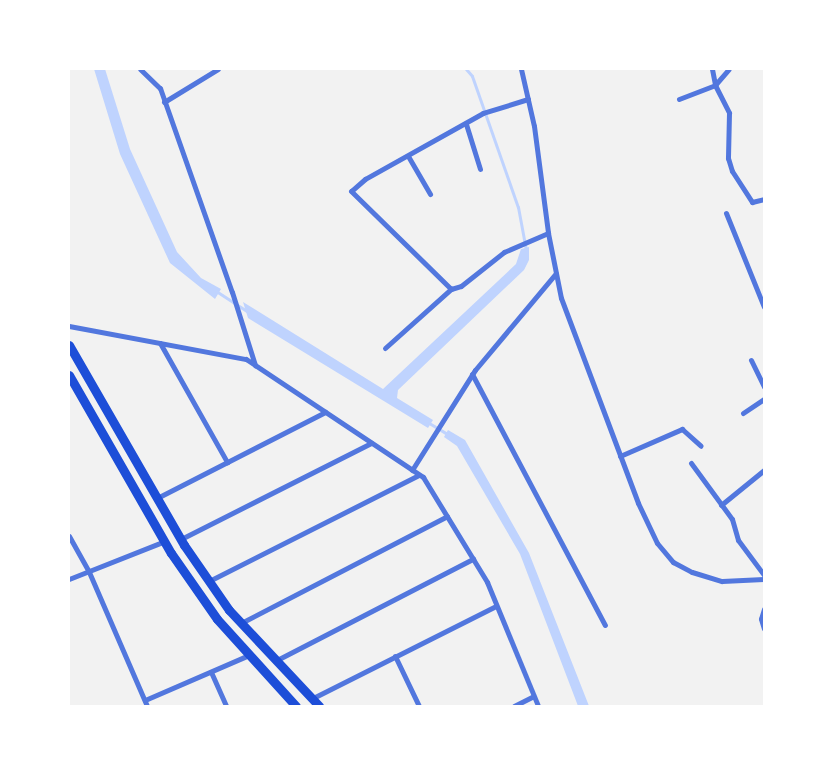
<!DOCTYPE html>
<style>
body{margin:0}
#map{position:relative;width:833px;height:775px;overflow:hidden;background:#f2f2f2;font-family:Quicksand,sans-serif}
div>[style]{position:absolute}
.water>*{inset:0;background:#bfd3fe}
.stream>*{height:3px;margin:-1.5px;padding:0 1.5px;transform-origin:1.5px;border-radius:1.5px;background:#bfd3fe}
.minor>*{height:5px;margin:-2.5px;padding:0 2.5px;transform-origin:2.5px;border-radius:2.5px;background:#5277de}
.secondary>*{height:9px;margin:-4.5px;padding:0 4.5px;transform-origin:4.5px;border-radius:4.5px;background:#1d4ed8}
span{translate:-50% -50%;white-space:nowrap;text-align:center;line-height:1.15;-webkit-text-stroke:4px #fff;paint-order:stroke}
.frame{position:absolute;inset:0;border:70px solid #fff;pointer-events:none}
</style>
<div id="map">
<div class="water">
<i style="clip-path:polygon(94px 69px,105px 69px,130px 149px,177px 252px,201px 278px,221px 289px,215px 299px,170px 263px,120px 154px)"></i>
<i style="clip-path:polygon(529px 247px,529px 260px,524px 270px,398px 390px,397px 398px,433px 420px,428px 428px,248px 318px,243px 302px,383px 389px,516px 264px,521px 249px)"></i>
<i style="clip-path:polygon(448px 430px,465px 440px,529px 553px,589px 706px,578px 706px,520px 554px,457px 446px,444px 437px)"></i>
</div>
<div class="stream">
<i style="left:466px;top:69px;width:9px;rotate:49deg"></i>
<i style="left:472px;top:76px;width:139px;rotate:70.7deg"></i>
<i style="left:518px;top:207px;width:44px;rotate:79.5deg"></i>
<i style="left:216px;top:291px;width:37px;rotate:33deg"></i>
<i style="left:429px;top:423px;width:23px;rotate:31deg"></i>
</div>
<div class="minor">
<i style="left:140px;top:69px;width:28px;rotate:44deg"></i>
<i style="left:160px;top:88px;width:216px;rotate:70.6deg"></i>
<i style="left:232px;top:292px;width:77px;rotate:72.5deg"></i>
<i style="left:521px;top:69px;width:58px;rotate:77.2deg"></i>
<i style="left:534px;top:126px;width:108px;rotate:82.5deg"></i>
<i style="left:548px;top:233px;width:66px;rotate:78.7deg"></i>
<i style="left:561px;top:298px;width:219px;rotate:69.4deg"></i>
<i style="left:638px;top:503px;width:44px;rotate:64.6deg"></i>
<i style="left:657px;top:543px;width:25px;rotate:50deg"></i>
<i style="left:673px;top:562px;width:21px;rotate:28deg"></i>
<i style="left:692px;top:572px;width:31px;rotate:17deg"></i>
<i style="left:722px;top:581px;width:42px;rotate:-2.7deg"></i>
<i style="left:712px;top:69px;width:16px;rotate:79deg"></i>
<i style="left:715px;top:85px;width:31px;rotate:63deg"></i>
<i style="left:729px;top:113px;width:45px;rotate:91.3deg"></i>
<i style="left:728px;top:158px;width:14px;rotate:73deg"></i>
<i style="left:732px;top:171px;width:37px;rotate:57deg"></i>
<i style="left:752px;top:202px;width:12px;rotate:-14deg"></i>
<i style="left:528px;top:99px;width:47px;rotate:162.7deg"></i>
<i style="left:483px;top:113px;width:135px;rotate:150.8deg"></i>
<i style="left:365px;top:179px;width:18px;rotate:139deg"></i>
<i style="left:351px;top:191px;width:140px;rotate:44.4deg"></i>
<i style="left:451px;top:289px;width:10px;rotate:-17deg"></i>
<i style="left:461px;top:286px;width:55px;rotate:-38.3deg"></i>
<i style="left:504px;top:252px;width:48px;rotate:-23.4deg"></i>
<i style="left:679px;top:99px;width:39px;rotate:-21deg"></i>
<i style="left:715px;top:85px;width:21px;rotate:-49deg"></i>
<i style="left:164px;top:102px;width:63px;rotate:-31.4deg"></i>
<i style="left:466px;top:124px;width:47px;rotate:72.7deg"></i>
<i style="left:408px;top:156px;width:44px;rotate:59.9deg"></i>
<i style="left:726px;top:213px;width:101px;rotate:68deg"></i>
<i style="left:69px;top:326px;width:180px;rotate:10.6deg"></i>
<i style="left:246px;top:359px;width:213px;rotate:33.7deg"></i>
<i style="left:423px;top:477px;width:123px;rotate:58.6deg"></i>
<i style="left:487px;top:582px;width:134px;rotate:67.6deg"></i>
<i style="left:160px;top:343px;width:137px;rotate:60.6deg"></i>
<i style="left:385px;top:348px;width:89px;rotate:-41.8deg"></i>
<i style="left:751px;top:360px;width:30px;rotate:64deg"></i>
<i style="left:472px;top:374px;width:284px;rotate:62.1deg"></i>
<i style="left:743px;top:413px;width:25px;rotate:-34deg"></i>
<i style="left:620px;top:456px;width:68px;rotate:-23.5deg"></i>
<i style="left:682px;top:429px;width:25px;rotate:42deg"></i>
<i style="left:691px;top:463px;width:69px;rotate:53.8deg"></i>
<i style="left:732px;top:519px;width:22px;rotate:74deg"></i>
<i style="left:738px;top:540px;width:44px;rotate:53.4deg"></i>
<i style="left:412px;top:470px;width:118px;rotate:-57.8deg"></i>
<i style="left:475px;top:370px;width:126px;rotate:-50.1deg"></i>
<i style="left:157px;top:498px;width:189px;rotate:-27.1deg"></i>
<i style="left:721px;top:505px;width:55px;rotate:-39.1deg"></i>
<i style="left:69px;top:536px;width:41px;rotate:60.9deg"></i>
<i style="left:89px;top:572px;width:146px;rotate:66.6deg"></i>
<i style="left:181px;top:539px;width:213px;rotate:-26.8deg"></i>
<i style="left:69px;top:579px;width:103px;rotate:-21.6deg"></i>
<i style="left:209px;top:581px;width:235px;rotate:-26.8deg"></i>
<i style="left:764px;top:609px;width:10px;rotate:107deg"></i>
<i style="left:761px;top:619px;width:10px;rotate:73deg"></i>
<i style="left:241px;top:623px;width:232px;rotate:-27.4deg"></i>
<i style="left:395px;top:656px;width:55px;rotate:64.4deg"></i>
<i style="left:275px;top:661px;width:223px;rotate:-27.3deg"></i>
<i style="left:211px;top:672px;width:37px;rotate:66deg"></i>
<i style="left:311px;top:699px;width:207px;rotate:-26.7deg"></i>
<i style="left:145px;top:700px;width:113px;rotate:-23.4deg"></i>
<i style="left:514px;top:706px;width:20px;rotate:-27deg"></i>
</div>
<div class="secondary">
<i style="left:69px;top:345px;width:231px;rotate:60.1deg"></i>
<i style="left:184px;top:545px;width:79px;rotate:55.3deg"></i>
<i style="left:229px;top:610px;width:132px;rotate:46.8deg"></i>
<i style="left:69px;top:375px;width:205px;rotate:60.2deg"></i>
<i style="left:171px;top:553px;width:80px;rotate:55.1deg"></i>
<i style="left:217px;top:619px;width:118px;rotate:47.8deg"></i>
</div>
<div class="frame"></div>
</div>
